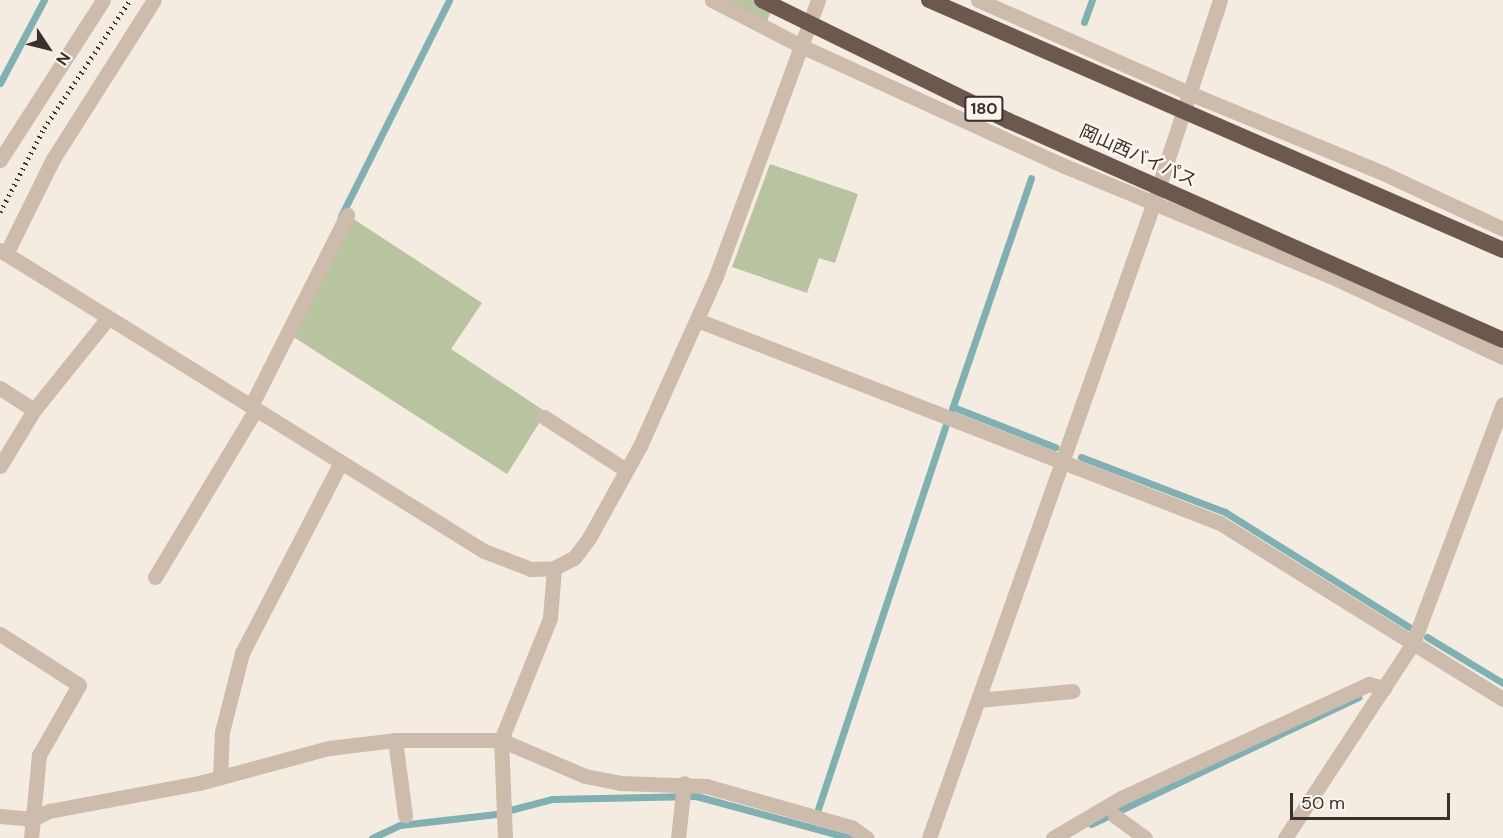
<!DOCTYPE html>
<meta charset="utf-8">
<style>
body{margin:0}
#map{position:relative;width:1503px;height:838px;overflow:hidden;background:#f4ebe1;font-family:"DM Sans","Noto Sans JP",sans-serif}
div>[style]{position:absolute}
.green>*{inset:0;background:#b8c4a0}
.stream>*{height:7px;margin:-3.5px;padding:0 3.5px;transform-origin:3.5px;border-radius:3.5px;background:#7fb0b2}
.minor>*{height:15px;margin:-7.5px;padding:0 7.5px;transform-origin:7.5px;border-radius:7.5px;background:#cdbbac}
.tertiary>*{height:15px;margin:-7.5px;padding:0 7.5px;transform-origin:7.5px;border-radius:7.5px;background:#cdbbac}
.trunk>*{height:16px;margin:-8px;padding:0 8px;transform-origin:8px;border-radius:8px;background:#6c584f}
.rail>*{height:4.5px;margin-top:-2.25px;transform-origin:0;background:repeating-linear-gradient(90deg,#3b302b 0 1.5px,transparent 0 6px)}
span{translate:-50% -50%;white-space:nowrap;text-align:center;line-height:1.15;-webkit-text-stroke:5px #fbf5ee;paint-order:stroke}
.shield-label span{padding:2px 4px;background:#fbf5ee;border:2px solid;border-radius:4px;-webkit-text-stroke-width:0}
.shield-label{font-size:16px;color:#3b302b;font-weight:700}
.street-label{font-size:18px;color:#3b302b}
.north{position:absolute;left:18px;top:18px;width:60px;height:60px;-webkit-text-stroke:4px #fbf5ee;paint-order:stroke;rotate:125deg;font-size:16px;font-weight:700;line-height:24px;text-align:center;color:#3b302b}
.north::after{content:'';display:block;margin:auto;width:21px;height:27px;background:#3b302b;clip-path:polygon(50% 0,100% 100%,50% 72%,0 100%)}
.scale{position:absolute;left:1290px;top:793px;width:160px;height:27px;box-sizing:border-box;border:3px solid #3b302b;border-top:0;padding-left:8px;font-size:18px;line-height:21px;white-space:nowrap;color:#3b302b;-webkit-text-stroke:4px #fbf5ee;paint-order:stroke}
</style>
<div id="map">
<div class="green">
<i style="clip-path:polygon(725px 0,776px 0,767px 21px)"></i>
<i style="clip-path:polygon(770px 164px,858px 194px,835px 263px,819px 258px,807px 293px,732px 267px)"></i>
<i style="clip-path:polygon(352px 218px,482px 303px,451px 349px,546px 412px,507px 474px,292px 336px)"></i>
</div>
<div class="stream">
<i style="left:1084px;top:22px;width:23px;rotate:-70deg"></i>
<i style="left:0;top:83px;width:94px;rotate:-62.1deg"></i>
<i style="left:341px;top:216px;width:241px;rotate:-63.4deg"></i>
<i style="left:953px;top:407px;width:110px;rotate:21.4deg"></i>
<i style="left:952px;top:409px;width:244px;rotate:-71.1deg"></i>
<i style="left:1081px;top:457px;width:154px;rotate:20.9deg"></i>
<i style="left:1225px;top:512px;width:217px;rotate:32deg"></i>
<i style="left:1427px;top:637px;width:89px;rotate:31.2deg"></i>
<i style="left:818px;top:809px;width:403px;rotate:-71.6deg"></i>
<i style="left:510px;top:810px;width:43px;rotate:-14.7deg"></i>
<i style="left:552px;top:799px;width:144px;rotate:-1.2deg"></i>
<i style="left:696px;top:796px;width:160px;rotate:15.3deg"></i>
<i style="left:1091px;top:824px;width:296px;rotate:-25.4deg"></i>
<i style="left:372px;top:838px;width:31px;rotate:-25deg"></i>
<i style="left:400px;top:825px;width:97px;rotate:-6.5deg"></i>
</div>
<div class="minor">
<i style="left:712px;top:0;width:100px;rotate:27.3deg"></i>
<i style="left:801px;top:46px;width:292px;rotate:24.5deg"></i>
<i style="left:1067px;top:167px;width:292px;rotate:22.5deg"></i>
<i style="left:1337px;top:279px;width:183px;rotate:25.2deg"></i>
<i style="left:978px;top:0;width:231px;rotate:23.8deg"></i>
<i style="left:1189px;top:93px;width:210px;rotate:22.4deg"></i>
<i style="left:1383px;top:173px;width:132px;rotate:25deg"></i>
<i style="left:0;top:160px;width:190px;rotate:-57.2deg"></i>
<i style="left:6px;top:254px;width:106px;rotate:-63.7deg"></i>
<i style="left:53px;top:159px;width:188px;rotate:-57.6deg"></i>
<i style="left:697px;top:320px;width:561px;rotate:21.21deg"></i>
<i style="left:1220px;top:523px;width:333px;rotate:31.9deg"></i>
<i style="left:0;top:388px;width:40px;rotate:32.9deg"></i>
<i style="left:251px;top:406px;width:214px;rotate:-63.3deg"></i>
<i style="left:544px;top:417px;width:98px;rotate:32.9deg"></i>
<i style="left:0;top:466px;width:66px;rotate:-58.7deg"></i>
<i style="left:34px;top:410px;width:118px;rotate:-51.2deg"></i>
<i style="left:155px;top:577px;width:196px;rotate:-59deg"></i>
<i style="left:0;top:634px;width:94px;rotate:32.8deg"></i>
<i style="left:79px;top:685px;width:81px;rotate:119.7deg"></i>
<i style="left:39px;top:755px;width:83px;rotate:95.5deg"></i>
<i style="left:978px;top:700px;width:95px;rotate:-5.4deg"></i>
<i style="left:395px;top:740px;width:76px;rotate:82.4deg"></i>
<i style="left:220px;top:777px;width:45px;rotate:-87.5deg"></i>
<i style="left:222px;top:732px;width:81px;rotate:-75.8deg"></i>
<i style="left:242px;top:653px;width:215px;rotate:-62.6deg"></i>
<i style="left:0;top:816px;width:33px;rotate:5deg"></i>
<i style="left:33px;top:819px;width:18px;rotate:-27deg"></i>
<i style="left:49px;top:811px;width:153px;rotate:-10.6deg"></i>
<i style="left:199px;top:783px;width:135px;rotate:-15.1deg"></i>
<i style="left:329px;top:748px;width:66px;rotate:-6.9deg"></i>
<i style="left:395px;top:740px;width:106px"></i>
<i style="left:501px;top:740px;width:91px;rotate:23.2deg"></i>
<i style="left:585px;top:776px;width:36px;rotate:11deg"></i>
<i style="left:620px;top:783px;width:86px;rotate:2deg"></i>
<i style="left:706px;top:786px;width:151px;rotate:15.8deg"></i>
<i style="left:851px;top:827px;width:19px;rotate:35deg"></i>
<i style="left:1115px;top:816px;width:37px;rotate:36deg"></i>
<i style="left:505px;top:838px;width:98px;rotate:-92.3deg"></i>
<i style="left:501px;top:740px;width:131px;rotate:-68.1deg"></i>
<i style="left:550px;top:618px;width:50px;rotate:-85.4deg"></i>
<i style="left:678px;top:838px;width:55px;rotate:-83.8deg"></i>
<i style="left:929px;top:838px;width:660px;rotate:-70.52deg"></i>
<i style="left:1149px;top:216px;width:227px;rotate:-71.8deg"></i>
<i style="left:1053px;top:838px;width:79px;rotate:-30.5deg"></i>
<i style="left:1121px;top:798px;width:273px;rotate:-24.7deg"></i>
<i style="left:1369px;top:684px;width:16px;rotate:15deg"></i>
<i style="left:1285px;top:838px;width:233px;rotate:-56.7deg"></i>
<i style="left:1413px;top:643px;width:255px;rotate:-69.4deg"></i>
</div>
<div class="tertiary">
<i style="left:0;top:250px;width:570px;rotate:31.88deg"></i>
<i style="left:484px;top:551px;width:50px;rotate:21deg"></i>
<i style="left:531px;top:569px;width:23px;rotate:-2deg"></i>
<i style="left:554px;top:568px;width:22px;rotate:-27deg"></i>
<i style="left:574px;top:558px;width:25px;rotate:-53deg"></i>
<i style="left:589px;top:538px;width:105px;rotate:-61deg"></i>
<i style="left:640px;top:446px;width:186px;rotate:-65.9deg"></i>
<i style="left:716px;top:276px;width:294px;rotate:-69.7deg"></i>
</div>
<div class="trunk">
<i style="left:762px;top:0;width:275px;rotate:26.1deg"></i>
<i style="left:1009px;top:121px;width:540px;rotate:23.91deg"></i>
<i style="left:929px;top:0;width:626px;rotate:23.54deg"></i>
</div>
<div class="rail">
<i style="left:0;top:212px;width:95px;rotate:-62.4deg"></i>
<i style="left:44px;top:128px;width:154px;rotate:-56.1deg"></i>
</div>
<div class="shield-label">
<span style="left:984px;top:109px">180</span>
</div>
<div class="street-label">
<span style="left:1138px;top:156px;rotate:24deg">岡山西バイパス</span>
</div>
<div class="north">N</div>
<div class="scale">50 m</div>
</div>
